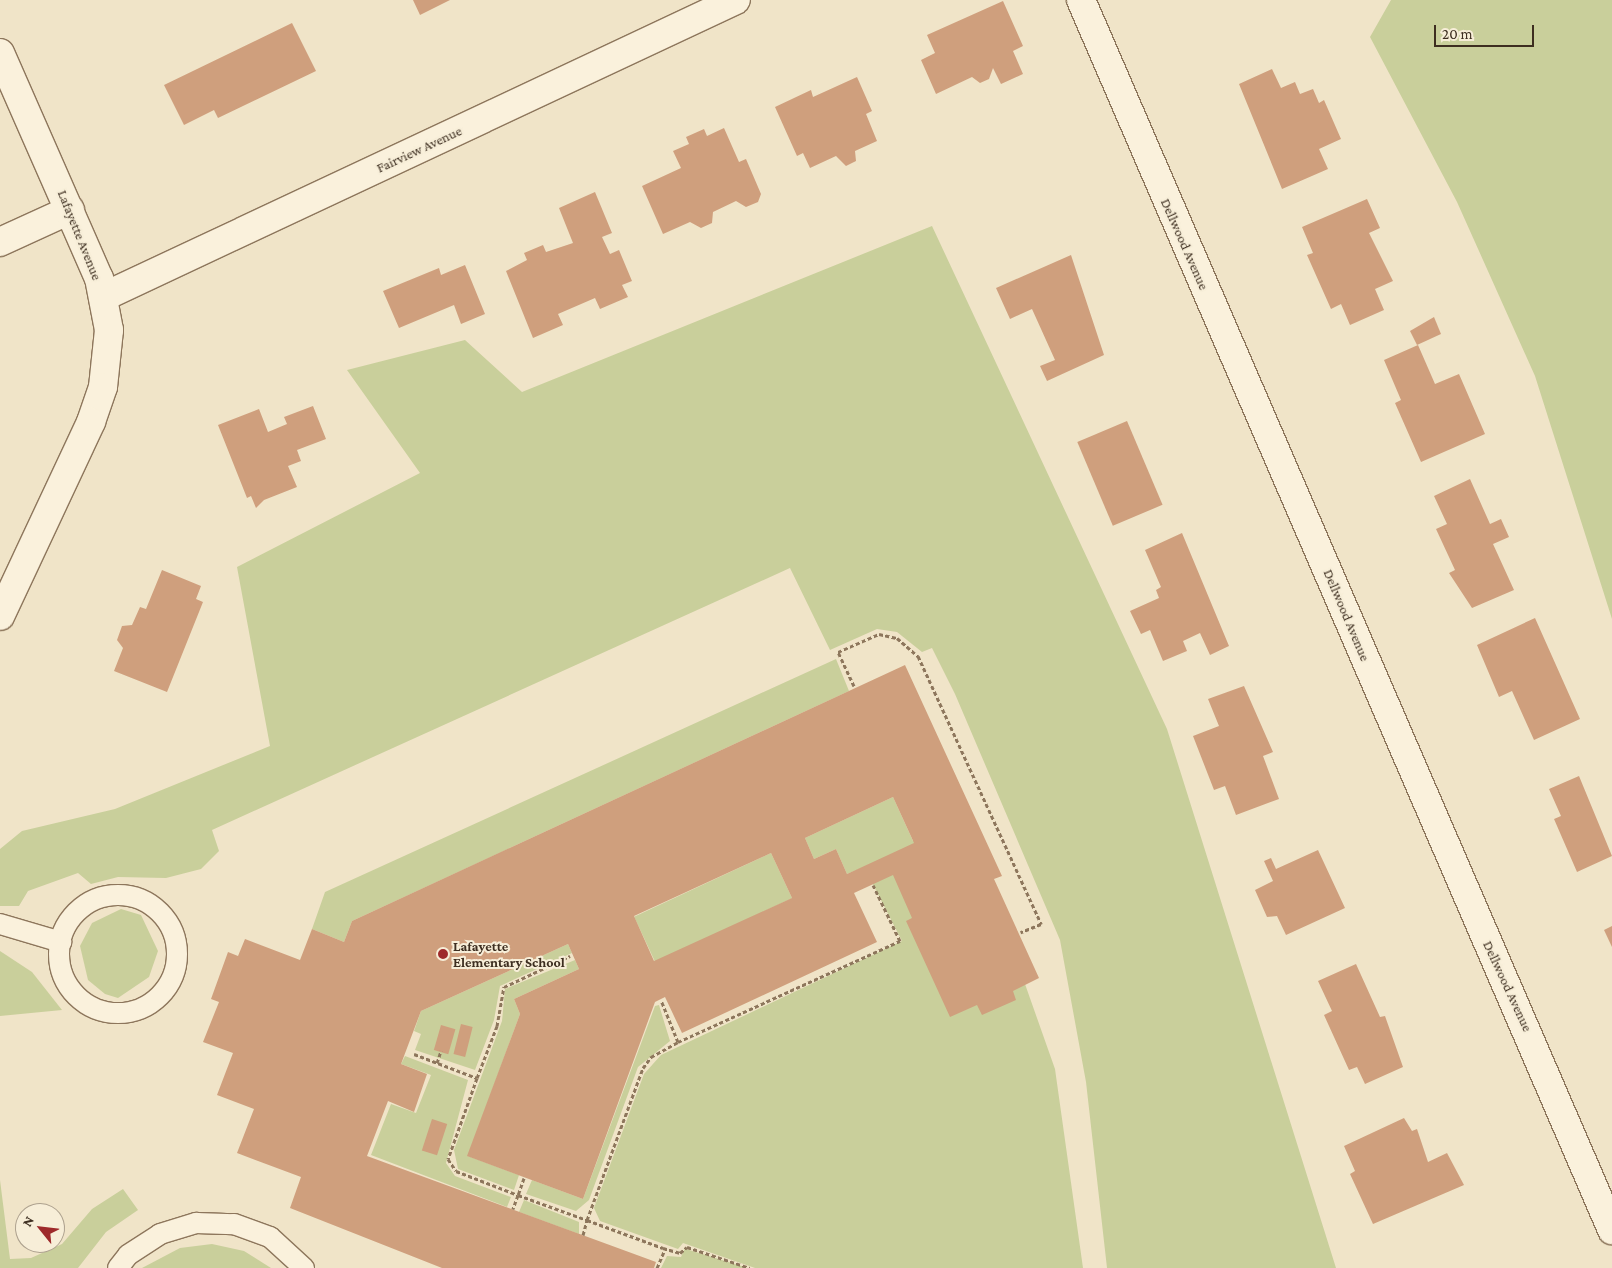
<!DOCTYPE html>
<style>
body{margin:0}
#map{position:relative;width:1612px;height:1268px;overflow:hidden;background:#f0e4c8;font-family:"Crimson Pro",serif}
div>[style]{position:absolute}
.green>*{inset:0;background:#c9cf9b;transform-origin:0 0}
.building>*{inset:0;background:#cf9f7d;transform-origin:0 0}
.path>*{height:3px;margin-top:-1.5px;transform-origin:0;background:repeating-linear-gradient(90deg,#8d765c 0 4px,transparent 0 6.5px)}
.roads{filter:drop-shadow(1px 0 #8d765c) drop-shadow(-1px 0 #8d765c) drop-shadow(0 1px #8d765c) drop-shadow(0 -1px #8d765c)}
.lane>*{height:20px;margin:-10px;padding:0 10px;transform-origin:10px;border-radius:10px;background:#faf1dc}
.lane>.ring{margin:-10px;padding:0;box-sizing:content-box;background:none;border:20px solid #faf1dc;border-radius:50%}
.street>*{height:28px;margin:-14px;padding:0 14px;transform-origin:14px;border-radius:14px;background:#faf1dc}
.secondary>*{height:28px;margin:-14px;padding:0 14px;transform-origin:14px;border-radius:14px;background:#faf1dc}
.dots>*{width:14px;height:14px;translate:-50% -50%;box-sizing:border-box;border:2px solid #f7eed8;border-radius:50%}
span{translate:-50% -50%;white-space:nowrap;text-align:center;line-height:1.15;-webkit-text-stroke:4px #f7eed8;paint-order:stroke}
.street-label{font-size:14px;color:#3d2e20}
.poi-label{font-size:14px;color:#3d2e20;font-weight:700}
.left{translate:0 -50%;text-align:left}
.north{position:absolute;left:15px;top:1203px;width:50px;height:50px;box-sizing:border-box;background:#f7eed8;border:1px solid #ada18e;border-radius:50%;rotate:299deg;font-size:14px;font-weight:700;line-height:20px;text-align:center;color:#3d2e20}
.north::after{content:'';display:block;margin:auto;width:18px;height:22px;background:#9e2a2b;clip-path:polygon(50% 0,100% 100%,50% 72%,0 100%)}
.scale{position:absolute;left:1434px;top:25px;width:100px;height:22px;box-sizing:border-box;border:2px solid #3d2e20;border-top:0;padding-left:6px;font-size:15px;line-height:18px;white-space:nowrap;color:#3d2e20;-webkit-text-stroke:4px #f7eed8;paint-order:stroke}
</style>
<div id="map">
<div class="green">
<i style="clip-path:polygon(1391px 0,1612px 0,1612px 619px,1535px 376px,1457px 202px,1370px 37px)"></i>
<i style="clip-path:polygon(932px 226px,1167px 729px,1336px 1268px,1107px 1268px,1086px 1082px,1060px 940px,955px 694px,932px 648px,922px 652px,897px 632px,877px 629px,830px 650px,790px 568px,212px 830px,219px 851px,201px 869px,166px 878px,118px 877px,91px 884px,78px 873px,28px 891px,19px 906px,0 906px,0 849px,22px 831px,115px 809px,270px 746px,237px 567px,420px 473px,347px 370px,465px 340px,522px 392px)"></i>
<i style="clip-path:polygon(836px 659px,849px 691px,352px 921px,344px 942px,312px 929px,325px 892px)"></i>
<i style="clip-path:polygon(893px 797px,913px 841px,966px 817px,1055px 1069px,1083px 1268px,755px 1268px,683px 1243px,678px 1249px,600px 1221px,594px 1208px,644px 1074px,661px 1055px,902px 941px,864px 867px,847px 874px,836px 849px,814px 859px,805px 838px)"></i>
<i style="left:771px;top:853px;width:50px;height:151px;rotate:65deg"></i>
<i style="clip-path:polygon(121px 909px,141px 915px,158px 951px,149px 977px,118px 998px,105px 994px,88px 980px,80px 946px,92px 923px)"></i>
<i style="clip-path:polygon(568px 944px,572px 953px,500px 986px,494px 1020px,475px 1070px,415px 1050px,421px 1034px,414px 1031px,421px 1011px)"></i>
<i style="clip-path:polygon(0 951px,32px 972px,62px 1010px,0 1016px)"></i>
<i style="clip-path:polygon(575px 960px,579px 969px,514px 999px,520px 1014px,468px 1156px,519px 1175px,514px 1190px,458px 1169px,454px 1150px,502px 1021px,505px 989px)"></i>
<i style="clip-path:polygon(659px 1005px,670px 1041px,638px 1067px,589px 1200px,576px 1211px,526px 1194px,532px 1180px,583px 1199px,655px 1006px)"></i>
<i style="clip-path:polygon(405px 1056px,468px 1080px,446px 1163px,455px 1176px,511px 1197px,507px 1207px,371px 1155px,391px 1104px,416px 1113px,431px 1075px,401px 1064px)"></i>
<i style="clip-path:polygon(0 1180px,10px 1259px,31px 1258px,62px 1244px,92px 1209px,123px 1189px,138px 1210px,106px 1232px,78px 1268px,0 1268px)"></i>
<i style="clip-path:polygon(524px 1200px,579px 1222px,579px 1234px,519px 1212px)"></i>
<i style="clip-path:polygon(212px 1244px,244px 1251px,271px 1268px,142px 1268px,180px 1248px)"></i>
<i style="clip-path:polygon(685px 1248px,686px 1249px,748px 1268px,661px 1268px,667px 1256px,681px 1257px)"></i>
</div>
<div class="building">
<i style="clip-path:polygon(413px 0,450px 0,420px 15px)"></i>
<i style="clip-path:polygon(1003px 1px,1023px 46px,1013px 51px,1023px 74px,1001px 84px,993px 68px,989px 79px,980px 83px,972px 77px,936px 94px,921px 60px,935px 53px,927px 35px)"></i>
<i style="clip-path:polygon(292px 23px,316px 71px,218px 118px,214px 110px,184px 125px,164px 85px)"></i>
<i style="clip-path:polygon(1272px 69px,1281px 88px,1295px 82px,1300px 94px,1313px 89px,1319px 103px,1324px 100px,1341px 139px,1319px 149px,1328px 169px,1282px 189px,1239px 84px)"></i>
<i style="clip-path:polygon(857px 77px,872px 111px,866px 114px,877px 141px,855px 151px,856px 161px,846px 166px,836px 156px,810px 168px,803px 153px,797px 156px,775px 107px,811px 90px,813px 97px)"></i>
<i style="clip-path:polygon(724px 128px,739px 162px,746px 159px,761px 194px,758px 202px,746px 207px,736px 201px,713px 212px,712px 223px,701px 228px,690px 222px,663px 234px,642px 186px,681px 168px,673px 151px,689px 144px,686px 137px,704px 129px,707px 136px)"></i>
<i style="clip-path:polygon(595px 192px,612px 233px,602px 237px,610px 254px,619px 250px,632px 281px,622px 285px,628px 297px,600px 309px,595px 298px,558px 314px,563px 325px,533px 338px,506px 271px,527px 260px,524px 253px,543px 245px,546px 252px,573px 243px,559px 208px)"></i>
<i style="clip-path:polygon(1367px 199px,1380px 228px,1369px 233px,1393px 281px,1375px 289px,1384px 310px,1350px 325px,1341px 304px,1331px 309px,1307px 255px,1313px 253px,1302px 227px)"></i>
<i style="clip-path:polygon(1071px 255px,1104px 355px,1047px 381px,1040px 366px,1055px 360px,1032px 309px,1010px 319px,996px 288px)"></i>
<i style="clip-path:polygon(465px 265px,485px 314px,461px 324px,454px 305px,399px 328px,383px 291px,439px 268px,441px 275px)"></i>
<i style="clip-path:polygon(1434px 317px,1441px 334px,1417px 345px,1410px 331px)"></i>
<i style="clip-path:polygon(1418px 345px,1435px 384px,1459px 374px,1485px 434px,1421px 462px,1395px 403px,1401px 400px,1384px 360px)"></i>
<i style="clip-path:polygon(313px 406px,326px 439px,297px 450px,301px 461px,288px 466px,297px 487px,264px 500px,256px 508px,251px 496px,247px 498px,218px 425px,259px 409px,268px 432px,287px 424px,284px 417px)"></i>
<i style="left:1127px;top:421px;width:91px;height:54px;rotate:67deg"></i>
<i style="clip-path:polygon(1470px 479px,1490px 524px,1501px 519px,1509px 537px,1493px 544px,1514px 590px,1472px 608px,1449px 573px,1455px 570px,1436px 529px,1447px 524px,1434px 496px)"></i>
<i style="clip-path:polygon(1182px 533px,1229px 646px,1210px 655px,1200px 633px,1183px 641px,1187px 651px,1163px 661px,1150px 630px,1141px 634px,1130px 611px,1159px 598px,1156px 590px,1161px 587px,1145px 550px)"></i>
<i style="clip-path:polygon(162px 570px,201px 586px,196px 599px,203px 602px,167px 692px,114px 671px,123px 648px,117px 640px,122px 626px,132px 625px,140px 607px,146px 609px)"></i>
<i style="clip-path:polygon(1535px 618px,1580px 719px,1534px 740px,1512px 691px,1499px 697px,1477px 645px)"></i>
<i style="clip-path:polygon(evenodd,905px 665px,1002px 876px,994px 879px,1039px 978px,1013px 991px,1016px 1000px,982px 1015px,977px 1005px,950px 1017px,906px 921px,912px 918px,893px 875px,854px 893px,877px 942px,682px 1033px,665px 997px,655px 1002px,583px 1199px,467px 1156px,520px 1014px,514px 999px,579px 969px,568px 944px,421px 1011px,401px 1064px,427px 1074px,414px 1112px,388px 1101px,367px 1156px,656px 1262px,654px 1268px,442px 1268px,290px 1208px,301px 1177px,237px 1153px,254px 1109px,217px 1095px,233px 1053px,203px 1042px,219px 1002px,211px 999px,228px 952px,238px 956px,245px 939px,300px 960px,312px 929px,344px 942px,352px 921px,905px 665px,893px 797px,914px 843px,847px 874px,836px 849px,814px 859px,805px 838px,893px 797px,905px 665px,771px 853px,792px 898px,654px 961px,634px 916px,771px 853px)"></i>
<i style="clip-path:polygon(1244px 686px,1273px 752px,1263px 756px,1279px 799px,1236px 815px,1225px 786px,1214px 790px,1193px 736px,1219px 726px,1208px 699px)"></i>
<i style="clip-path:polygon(1579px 776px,1612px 856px,1577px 872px,1554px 819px,1561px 816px,1549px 789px)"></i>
<i style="clip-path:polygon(1318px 850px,1345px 908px,1286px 935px,1277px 916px,1267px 917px,1255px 890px,1273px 881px,1264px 861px,1271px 858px,1276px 869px)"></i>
<i style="clip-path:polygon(1612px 926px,1612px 947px,1604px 930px)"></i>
<i style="clip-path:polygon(1356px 964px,1380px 1017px,1385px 1016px,1403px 1067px,1365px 1084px,1357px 1067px,1349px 1070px,1324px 1015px,1332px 1011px,1318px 981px)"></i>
<i style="left:461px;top:1024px;width:12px;height:31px;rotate:14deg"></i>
<i style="left:441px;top:1025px;width:15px;height:26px;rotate:16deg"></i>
<i style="clip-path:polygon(1404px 1118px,1412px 1131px,1417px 1129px,1428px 1162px,1447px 1153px,1464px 1185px,1373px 1224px,1350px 1174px,1355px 1171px,1344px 1146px)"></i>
<i style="left:432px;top:1119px;width:16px;height:33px;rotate:18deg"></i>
</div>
<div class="path">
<i style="left:854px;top:686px;width:38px;rotate:-115deg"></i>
<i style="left:838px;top:652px;width:45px;rotate:-23.7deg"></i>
<i style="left:879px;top:634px;width:18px;rotate:13deg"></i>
<i style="left:897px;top:638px;width:28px;rotate:41deg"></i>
<i style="left:918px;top:656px;width:295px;rotate:65.3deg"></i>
<i style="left:1041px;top:924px;width:22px;rotate:158deg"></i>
<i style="left:678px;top:1042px;width:244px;rotate:-24.5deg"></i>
<i style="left:900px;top:941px;width:62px;rotate:-115.7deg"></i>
<i style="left:414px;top:1054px;width:67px;rotate:20.9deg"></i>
<i style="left:477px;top:1078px;width:86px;rotate:109.7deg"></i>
<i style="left:448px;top:1159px;width:14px;rotate:56deg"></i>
<i style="left:456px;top:1171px;width:66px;rotate:21.2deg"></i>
<i style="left:518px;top:1195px;width:15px;rotate:110deg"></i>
<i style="left:437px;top:1063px;width:13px;rotate:-72deg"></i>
<i style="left:477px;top:1078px;width:56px;rotate:-69deg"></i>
<i style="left:497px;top:1026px;width:40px;rotate:-80deg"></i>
<i style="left:504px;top:987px;width:73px;rotate:-25.2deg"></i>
<i style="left:524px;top:1178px;width:18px;rotate:109deg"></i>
<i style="left:518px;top:1195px;width:73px;rotate:19.9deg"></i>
<i style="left:587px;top:1220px;width:162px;rotate:-69.8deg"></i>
<i style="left:643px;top:1068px;width:14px;rotate:-54deg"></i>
<i style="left:651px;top:1057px;width:31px;rotate:-29deg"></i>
<i style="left:678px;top:1042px;width:45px;rotate:-112deg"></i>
<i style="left:583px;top:1235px;width:16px;rotate:-75deg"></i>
<i style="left:587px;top:1220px;width:81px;rotate:20.2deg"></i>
<i style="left:663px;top:1248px;width:18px;rotate:16deg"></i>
<i style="left:680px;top:1253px;width:9px;rotate:-41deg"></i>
<i style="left:687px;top:1247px;width:66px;rotate:18.4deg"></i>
<i style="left:657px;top:1268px;width:21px;rotate:-67deg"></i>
</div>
<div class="roads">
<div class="lane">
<i class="ring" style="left:59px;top:895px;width:98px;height:98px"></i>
<i style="left:0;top:924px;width:64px;rotate:16.4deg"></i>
<i style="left:118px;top:1268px;width:16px;rotate:-52deg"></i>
<i style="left:128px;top:1255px;width:38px;rotate:-33deg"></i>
<i style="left:160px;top:1234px;width:38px;rotate:-17deg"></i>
<i style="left:196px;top:1223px;width:38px;rotate:2deg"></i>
<i style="left:234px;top:1224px;width:38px;rotate:20deg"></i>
<i style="left:270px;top:1237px;width:46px;rotate:42.4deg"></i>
</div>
<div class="street">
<i style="left:1081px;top:0;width:1340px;rotate:66.65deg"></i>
<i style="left:0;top:242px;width:77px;rotate:-24.6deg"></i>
<i style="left:103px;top:297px;width:699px;rotate:-25.14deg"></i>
</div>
<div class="secondary">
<i style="left:0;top:53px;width:246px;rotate:66.3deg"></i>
<i style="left:99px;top:278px;width:53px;rotate:79.1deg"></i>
<i style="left:109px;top:330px;width:57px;rotate:96deg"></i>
<i style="left:103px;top:387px;width:37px;rotate:109deg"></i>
<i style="left:91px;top:422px;width:214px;rotate:115.1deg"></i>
</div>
</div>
<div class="dots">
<i style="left:443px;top:954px;background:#9e2a2b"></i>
</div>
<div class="street-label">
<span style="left:419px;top:149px;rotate:-25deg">Fairview Avenue</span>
<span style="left:80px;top:235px;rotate:68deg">Lafayette Avenue</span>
<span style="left:1185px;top:244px;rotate:66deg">Dellwood Avenue</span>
<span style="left:1347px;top:615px;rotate:67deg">Dellwood Avenue</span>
<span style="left:1508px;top:986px;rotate:65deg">Dellwood Avenue</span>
</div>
<div class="poi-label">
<span class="left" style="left:453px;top:954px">Lafayette<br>Elementary School</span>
</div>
<div class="north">N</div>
<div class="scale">20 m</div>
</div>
